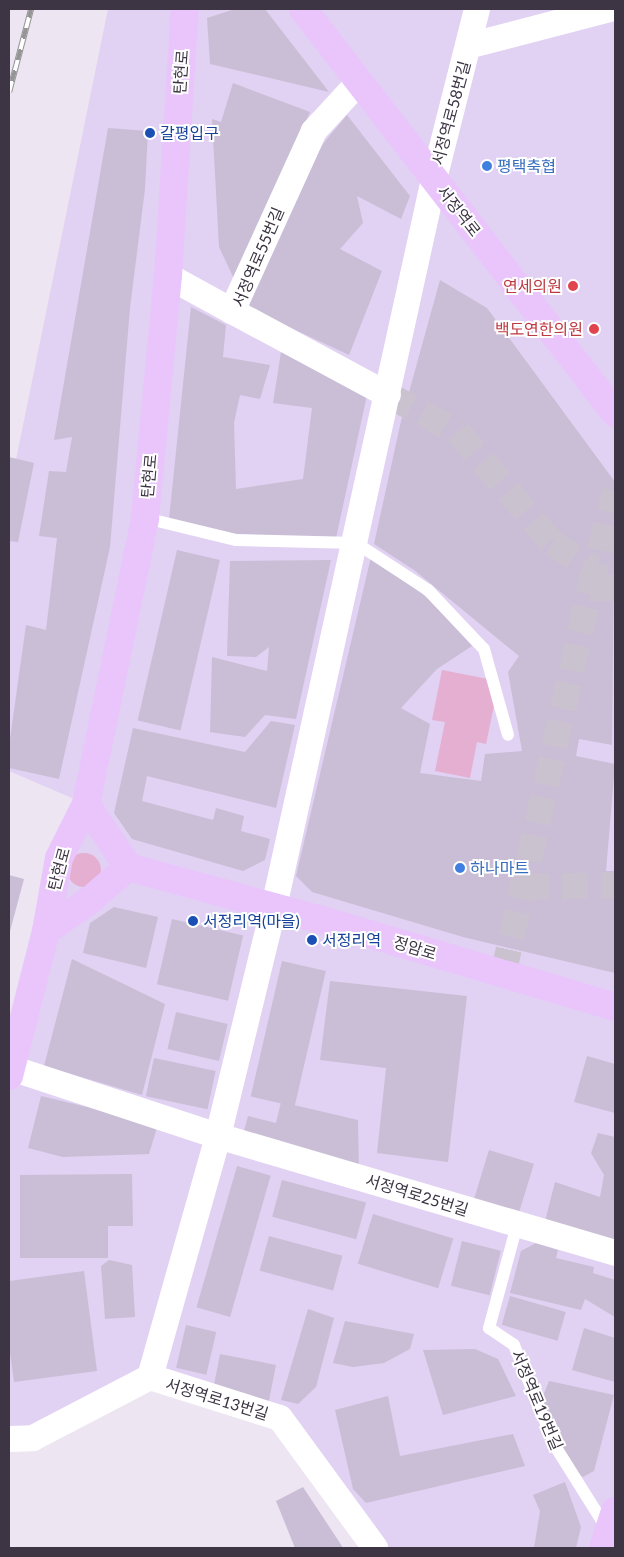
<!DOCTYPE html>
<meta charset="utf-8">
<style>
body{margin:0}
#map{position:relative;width:624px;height:1557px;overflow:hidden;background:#ede5f2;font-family:Lato,"Noto Sans KR",sans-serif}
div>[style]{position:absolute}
.commercial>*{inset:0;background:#e1d1f3}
.green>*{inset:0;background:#e5afd2}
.round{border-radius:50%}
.building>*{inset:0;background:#cabed6;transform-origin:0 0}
.street-tunnel>*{height:26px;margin-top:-13px;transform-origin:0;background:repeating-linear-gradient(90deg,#cac2cf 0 26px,transparent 0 39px)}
.lane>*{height:12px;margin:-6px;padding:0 6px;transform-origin:6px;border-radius:6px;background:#fff}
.street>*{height:26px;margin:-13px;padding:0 13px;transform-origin:13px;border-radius:13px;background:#fff}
.secondary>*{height:28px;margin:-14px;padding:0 14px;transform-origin:14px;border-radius:14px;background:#e9c5fc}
.rail>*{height:5.5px;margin-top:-2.75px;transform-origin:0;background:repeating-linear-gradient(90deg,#fff 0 11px,#959595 0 22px);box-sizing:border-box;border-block:1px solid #959595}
.dots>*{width:14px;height:14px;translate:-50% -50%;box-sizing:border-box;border:2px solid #fff;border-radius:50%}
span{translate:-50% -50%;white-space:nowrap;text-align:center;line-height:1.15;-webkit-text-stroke:4px #fff;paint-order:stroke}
.street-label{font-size:16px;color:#3d3544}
.transit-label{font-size:16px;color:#164399}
.left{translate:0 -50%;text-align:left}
.shop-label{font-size:16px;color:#366cbe}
.health-label{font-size:16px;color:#be3a42}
.right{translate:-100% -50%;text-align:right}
.frame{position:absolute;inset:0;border:10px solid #3d3544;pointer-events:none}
</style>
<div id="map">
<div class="commercial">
<i style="clip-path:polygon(108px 9px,615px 9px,615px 1548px,375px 1548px,280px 1418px,150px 1377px,9px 1439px,9px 1090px,86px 804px,9px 771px,9px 494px)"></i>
</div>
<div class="green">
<i style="clip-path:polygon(442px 670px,488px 679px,496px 696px,486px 744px,477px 742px,470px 778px,435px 771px,445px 722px,432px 720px)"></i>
<i class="round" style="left:67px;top:853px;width:34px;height:34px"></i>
</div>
<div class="building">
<i style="clip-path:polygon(235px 9px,265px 9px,329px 92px,210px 64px,207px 18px)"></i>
<i style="clip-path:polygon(233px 83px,310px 112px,235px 281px,219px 247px,212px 119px,221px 122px)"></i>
<i style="clip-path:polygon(347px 115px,410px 196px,401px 219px,357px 196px,363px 223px,340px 249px,382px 271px,349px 355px,248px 308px,322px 145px)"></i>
<i style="clip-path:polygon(108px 128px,148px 131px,145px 189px,130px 308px,110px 547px,59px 779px,9px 768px,9px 746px,26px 625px,46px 630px,57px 538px,39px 536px,49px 471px,66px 472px,72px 437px,54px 440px)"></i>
<i style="clip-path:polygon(440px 280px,487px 308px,615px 482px,612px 745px,579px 739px,576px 756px,615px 764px,606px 871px,615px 871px,615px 973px,463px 937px,312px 892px,296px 876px,371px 557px,429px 599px,472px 646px,437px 669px,401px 708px,430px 724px,420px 773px,481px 781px,485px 754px,522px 751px,508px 672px,519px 656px,414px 570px,374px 544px,401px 421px)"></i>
<i style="clip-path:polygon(191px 307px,226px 325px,223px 357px,270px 365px,260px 399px,240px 395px,234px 423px,236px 489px,303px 479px,312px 408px,273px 403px,281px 352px,367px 395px,336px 538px,236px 535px,169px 519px)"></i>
<i style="clip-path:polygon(9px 457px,34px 463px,18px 542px,9px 541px)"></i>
<i style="left:177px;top:550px;width:44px;height:175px;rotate:13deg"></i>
<i style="clip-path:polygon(331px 560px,296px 719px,265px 715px,245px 737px,210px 732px,212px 657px,267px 671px,269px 647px,256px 657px,227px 656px,230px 561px)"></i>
<i style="clip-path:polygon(271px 721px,295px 725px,276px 808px,147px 776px,142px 801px,213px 820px,216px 808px,244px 816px,241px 831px,270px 839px,265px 860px,243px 871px,132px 839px,114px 813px,133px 728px,245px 752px)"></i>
<i style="clip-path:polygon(9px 875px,24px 879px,9px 935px)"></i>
<i style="clip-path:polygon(114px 907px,158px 917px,146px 968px,83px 953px,90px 923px)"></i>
<i style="left:172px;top:919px;width:73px;height:67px;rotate:13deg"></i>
<i style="clip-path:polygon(72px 959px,165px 1004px,142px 1095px,44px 1066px)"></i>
<i style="left:282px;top:961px;width:45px;height:139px;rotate:13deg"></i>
<i style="clip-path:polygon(330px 981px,467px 996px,448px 1162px,377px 1153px,386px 1068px,320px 1060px)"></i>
<i style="left:176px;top:1012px;width:53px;height:38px;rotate:13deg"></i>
<i style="clip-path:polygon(587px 1056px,615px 1064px,615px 1113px,574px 1102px)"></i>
<i style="left:154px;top:1058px;width:63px;height:39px;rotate:12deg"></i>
<i style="clip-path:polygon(41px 1096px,158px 1124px,149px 1154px,63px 1157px,28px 1148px)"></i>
<i style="clip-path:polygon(281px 1102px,358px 1120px,359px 1174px,241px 1142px,248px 1116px,276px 1123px)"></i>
<i style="clip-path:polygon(598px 1133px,615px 1137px,615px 1247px,544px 1225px,555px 1182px,600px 1197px,604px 1175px,591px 1153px)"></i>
<i style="left:489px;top:1150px;width:47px;height:61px;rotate:17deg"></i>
<i style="left:237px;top:1166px;width:35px;height:147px;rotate:16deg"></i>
<i style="clip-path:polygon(132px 1174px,133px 1226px,108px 1226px,108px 1258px,20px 1258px,20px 1175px)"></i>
<i style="left:282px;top:1180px;width:87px;height:38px;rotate:15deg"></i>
<i style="left:373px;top:1214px;width:84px;height:52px;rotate:17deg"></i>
<i style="left:269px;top:1236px;width:76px;height:36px;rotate:15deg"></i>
<i style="left:462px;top:1241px;width:40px;height:46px;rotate:14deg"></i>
<i style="clip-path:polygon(536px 1243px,558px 1250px,556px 1258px,594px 1267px,593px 1273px,615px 1280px,615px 1317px,585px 1299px,581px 1310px,510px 1293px,521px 1251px)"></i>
<i style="clip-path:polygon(109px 1260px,132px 1265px,135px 1317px,105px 1319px,101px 1266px)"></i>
<i style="clip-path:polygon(84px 1271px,97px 1371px,14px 1382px,9px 1345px,9px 1281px)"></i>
<i style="left:510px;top:1296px;width:58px;height:30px;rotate:16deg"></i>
<i style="clip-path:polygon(308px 1309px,334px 1318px,316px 1387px,298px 1404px,281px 1400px)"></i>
<i style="clip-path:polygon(345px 1321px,414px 1334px,410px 1349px,384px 1363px,353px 1367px,333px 1363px)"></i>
<i style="left:186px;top:1325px;width:31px;height:44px;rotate:13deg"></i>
<i style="clip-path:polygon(584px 1328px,615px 1338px,615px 1382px,572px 1370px)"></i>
<i style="clip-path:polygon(475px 1349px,498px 1359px,516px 1396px,443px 1415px,423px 1350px)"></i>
<i style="left:220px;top:1354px;width:57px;height:41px;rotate:11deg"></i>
<i style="clip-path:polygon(549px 1381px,614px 1395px,594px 1471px,583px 1477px,574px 1472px,541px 1401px)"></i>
<i style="clip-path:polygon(388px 1396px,400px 1456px,513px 1434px,525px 1466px,366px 1503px,353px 1489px,335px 1410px)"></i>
<i style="clip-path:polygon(565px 1482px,581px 1527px,576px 1548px,534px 1548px,540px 1511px,533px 1495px)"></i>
<i style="clip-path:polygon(303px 1487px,340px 1543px,343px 1548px,295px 1548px,276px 1501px)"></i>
</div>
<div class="street-tunnel">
<i style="left:388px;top:395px;width:79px;rotate:27.9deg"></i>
<i style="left:458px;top:432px;width:145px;rotate:49.7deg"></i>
<i style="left:552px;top:543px;width:49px;rotate:31.8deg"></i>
<i style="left:590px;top:588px;width:25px"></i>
<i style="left:523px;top:887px;width:92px;rotate:-1.2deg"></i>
<i style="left:503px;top:975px;width:397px;rotate:-77.3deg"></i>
<i style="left:590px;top:588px;width:100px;rotate:-75.5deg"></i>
</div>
<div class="lane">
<i style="left:145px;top:518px;width:94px;rotate:13.6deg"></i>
<i style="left:236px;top:540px;width:120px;rotate:1.4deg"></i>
<i style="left:356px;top:543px;width:86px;rotate:33.1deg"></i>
<i style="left:428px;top:590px;width:81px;rotate:46.5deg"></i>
<i style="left:484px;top:649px;width:89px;rotate:74.4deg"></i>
<i style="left:517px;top:1225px;width:107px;rotate:105.2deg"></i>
<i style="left:489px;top:1328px;width:30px;rotate:34deg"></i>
<i style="left:514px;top:1345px;width:109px;rotate:67.9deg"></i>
<i style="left:555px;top:1446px;width:98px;rotate:57.9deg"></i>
</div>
<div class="street">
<i style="left:468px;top:46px;width:147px;rotate:-14.6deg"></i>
<i style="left:359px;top:82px;width:67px;rotate:132.6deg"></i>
<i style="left:314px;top:131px;width:198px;rotate:114.5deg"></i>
<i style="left:232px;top:311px;width:177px;rotate:28.3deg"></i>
<i style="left:168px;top:276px;width:73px;rotate:28.7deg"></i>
<i style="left:11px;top:1068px;width:218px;rotate:18.2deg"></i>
<i style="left:218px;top:1136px;width:414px;rotate:16.4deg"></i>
<i style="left:150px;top:1377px;width:250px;rotate:-74.2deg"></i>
<i style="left:218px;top:1136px;width:236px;rotate:-76.3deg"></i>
<i style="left:274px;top:907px;width:745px;rotate:-77.6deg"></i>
<i style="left:434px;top:179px;width:175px;rotate:-75.8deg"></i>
<i style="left:9px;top:1439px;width:24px;rotate:-2deg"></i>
<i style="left:33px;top:1438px;width:132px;rotate:-27.5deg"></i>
<i style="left:150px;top:1377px;width:136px;rotate:17.5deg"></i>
<i style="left:280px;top:1418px;width:161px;rotate:53.8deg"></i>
</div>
<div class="secondary">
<i style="left:303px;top:9px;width:510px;rotate:52.32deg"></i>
<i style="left:86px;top:804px;width:76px;rotate:56.3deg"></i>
<i style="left:128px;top:867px;width:194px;rotate:15.3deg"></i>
<i style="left:315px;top:918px;width:313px;rotate:16.5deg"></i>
<i style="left:46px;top:931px;width:54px;rotate:-35.2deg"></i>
<i style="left:90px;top:900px;width:50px;rotate:-41deg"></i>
<i style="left:9px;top:1076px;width:150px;rotate:-75.7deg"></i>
<i style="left:46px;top:931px;width:74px;rotate:-79.9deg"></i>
<i style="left:59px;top:858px;width:60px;rotate:-63.4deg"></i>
<i style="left:86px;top:804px;width:292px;rotate:-78.3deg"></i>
<i style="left:145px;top:518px;width:243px;rotate:-84.6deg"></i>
<i style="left:168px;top:276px;width:268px;rotate:-86.4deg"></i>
<i style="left:603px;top:1548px;width:39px;rotate:-72deg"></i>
</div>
<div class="rail">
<i style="left:9px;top:92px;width:86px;rotate:-75.2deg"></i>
</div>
<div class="dots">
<i style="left:150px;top:133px;background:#1a4fb4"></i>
<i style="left:487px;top:166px;background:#3f7fe0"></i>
<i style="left:573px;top:286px;background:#e0444e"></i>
<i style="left:594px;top:329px;background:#e0444e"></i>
<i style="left:460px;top:868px;background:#3f7fe0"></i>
<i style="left:193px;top:921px;background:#1a4fb4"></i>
<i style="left:312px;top:940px;background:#1a4fb4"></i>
</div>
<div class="street-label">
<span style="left:181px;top:72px;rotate:-86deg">탄현로</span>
<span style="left:451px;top:113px;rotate:-75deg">서정역로58번길</span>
<span style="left:459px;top:211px;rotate:52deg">서정역로</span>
<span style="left:258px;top:257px;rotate:-67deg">서정역로55번길</span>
<span style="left:149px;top:476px;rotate:-85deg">탄현로</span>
<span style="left:59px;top:869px;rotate:-75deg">탄현로</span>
<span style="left:415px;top:948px;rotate:17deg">정암로</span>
<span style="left:417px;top:1195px;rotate:17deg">서정역로25번길</span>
<span style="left:217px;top:1399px;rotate:17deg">서정역로13번길</span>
<span style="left:537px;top:1400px;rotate:67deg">서정역로19번길</span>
</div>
<div class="transit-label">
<span class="left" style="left:160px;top:133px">갈평입구</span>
<span class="left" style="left:203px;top:921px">서정리역(마을)</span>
<span class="left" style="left:322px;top:940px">서정리역</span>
</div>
<div class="shop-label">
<span class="left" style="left:497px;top:166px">평택축협</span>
<span class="left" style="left:470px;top:868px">하나마트</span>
</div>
<div class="health-label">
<span class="right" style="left:562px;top:286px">연세의원</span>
<span class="right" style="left:583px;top:329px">백도연한의원</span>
</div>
<div class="frame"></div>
</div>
